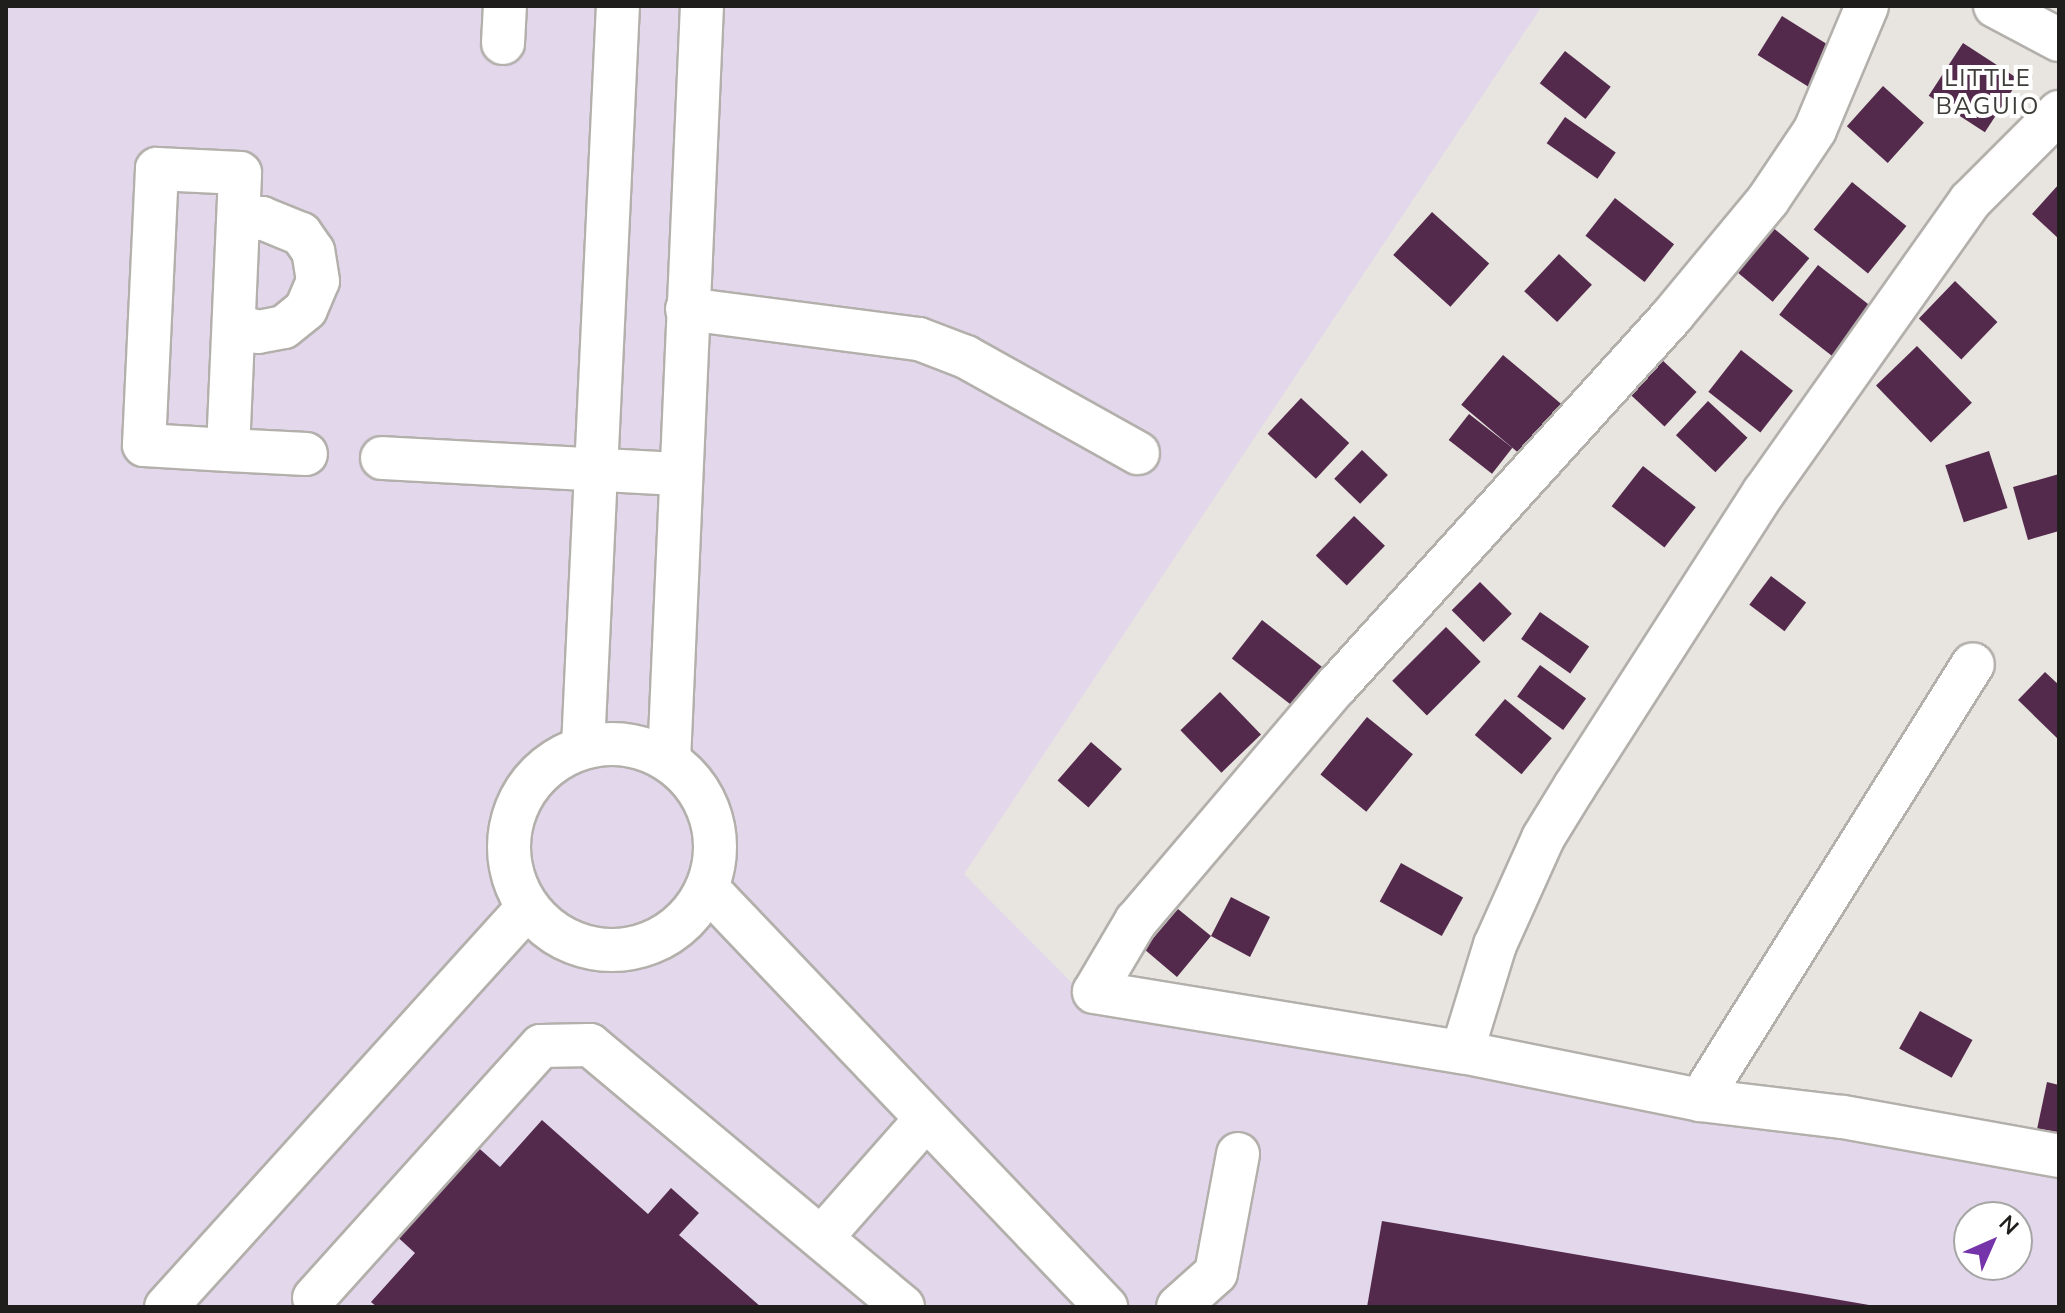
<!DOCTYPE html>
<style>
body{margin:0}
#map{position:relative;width:2065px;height:1313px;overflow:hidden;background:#e8e5e1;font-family:"Nunito Sans",sans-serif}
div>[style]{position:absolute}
.industrial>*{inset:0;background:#e3d7eb}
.building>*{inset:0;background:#542a4c;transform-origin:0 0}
.roads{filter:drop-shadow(2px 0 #b3b0ac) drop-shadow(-2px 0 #b3b0ac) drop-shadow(0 2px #b3b0ac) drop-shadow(0 -2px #b3b0ac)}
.minor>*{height:42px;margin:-21px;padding:0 21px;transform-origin:21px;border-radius:21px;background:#fff}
.minor>.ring{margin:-21px;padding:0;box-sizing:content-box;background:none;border:42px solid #fff;border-radius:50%}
span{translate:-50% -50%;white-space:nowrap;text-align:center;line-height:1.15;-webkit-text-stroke:8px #fff;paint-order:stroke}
.neighbourhood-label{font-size:24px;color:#3f3d3a;letter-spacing:2px}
.frame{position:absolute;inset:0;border:8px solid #1f1e1c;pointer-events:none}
.north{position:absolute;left:1953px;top:1201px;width:80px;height:80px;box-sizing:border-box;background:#fff;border:2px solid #a5a5a4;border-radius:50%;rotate:45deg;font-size:22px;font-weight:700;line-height:32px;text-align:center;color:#1f1e1c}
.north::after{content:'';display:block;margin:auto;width:28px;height:36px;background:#7534a9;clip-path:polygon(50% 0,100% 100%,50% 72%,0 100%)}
</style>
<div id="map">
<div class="industrial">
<i style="clip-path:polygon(evenodd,6px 6px,1542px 6px,964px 874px,1098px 1009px,2059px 1179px,2059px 1307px,6px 1307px,6px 6px,1969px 1217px,2017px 1217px,2017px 1265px,1969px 1265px,1969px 1217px)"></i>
</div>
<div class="building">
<i style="left:1782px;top:16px;width:66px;height:46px;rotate:32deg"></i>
<i style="left:1963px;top:43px;width:67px;height:63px;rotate:33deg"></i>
<i style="left:1565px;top:51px;width:58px;height:41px;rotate:38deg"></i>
<i style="left:1883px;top:86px;width:55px;height:54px;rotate:42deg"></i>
<i style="left:1565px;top:117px;width:62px;height:32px;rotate:35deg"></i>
<i style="left:1852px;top:182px;width:70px;height:61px;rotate:39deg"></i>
<i style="clip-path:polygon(2059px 184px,2059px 239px,2032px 214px)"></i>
<i style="left:1615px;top:198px;width:75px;height:48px;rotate:38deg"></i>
<i style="left:1432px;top:212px;width:77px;height:58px;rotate:42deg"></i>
<i style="left:1771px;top:226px;width:50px;height:57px;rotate:40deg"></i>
<i style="left:1559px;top:254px;width:45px;height:51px;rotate:43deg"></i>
<i style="left:1818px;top:265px;width:83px;height:63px;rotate:38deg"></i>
<i style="left:1955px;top:281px;width:59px;height:52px;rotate:44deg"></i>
<i style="left:1917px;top:346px;width:79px;height:57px;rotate:46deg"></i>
<i style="left:1741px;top:350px;width:66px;height:53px;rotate:38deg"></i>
<i style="left:1503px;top:355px;width:78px;height:65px;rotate:40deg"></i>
<i style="left:1660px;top:358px;width:50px;height:47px;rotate:43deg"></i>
<i style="left:1301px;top:398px;width:66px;height:49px;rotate:43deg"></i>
<i style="left:1708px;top:401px;width:54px;height:47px;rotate:43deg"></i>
<i style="left:1469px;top:414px;width:55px;height:33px;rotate:38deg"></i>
<i style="left:1362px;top:450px;width:36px;height:40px;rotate:44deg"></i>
<i style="left:1989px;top:451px;width:60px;height:46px;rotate:72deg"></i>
<i style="left:1643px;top:466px;width:67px;height:51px;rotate:38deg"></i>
<i style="clip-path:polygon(2059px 474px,2059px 531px,2028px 540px,2013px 487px)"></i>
<i style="left:1354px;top:516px;width:43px;height:55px;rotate:44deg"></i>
<i style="left:1771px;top:576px;width:44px;height:36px;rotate:37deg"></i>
<i style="left:1480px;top:582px;width:45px;height:40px;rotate:45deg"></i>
<i style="left:1540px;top:612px;width:60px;height:33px;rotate:35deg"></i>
<i style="left:1262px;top:620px;width:80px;height:49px;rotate:38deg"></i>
<i style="left:1446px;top:627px;width:49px;height:76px;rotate:45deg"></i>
<i style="left:1540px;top:665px;width:57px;height:39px;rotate:36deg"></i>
<i style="clip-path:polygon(2045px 672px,2059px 685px,2059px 740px,2018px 700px)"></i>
<i style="left:1220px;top:692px;width:59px;height:55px;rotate:46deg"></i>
<i style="left:1505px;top:699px;width:61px;height:47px;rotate:40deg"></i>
<i style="left:1367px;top:717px;width:59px;height:74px;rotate:39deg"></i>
<i style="left:1091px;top:742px;width:41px;height:51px;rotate:41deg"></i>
<i style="left:1401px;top:863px;width:71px;height:44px;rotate:29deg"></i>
<i style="clip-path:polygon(1231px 897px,1270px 917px,1250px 957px,1211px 936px,1177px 977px,1144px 949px,1178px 909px,1211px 936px)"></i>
<i style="left:1920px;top:1011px;width:60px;height:43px;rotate:29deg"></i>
<i style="clip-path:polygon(2047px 1082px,2059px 1085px,2059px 1140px,2036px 1134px)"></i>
<i style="clip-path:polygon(542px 1120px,648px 1214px,671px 1188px,699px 1213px,679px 1235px,761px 1307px,377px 1307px,371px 1302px,415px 1253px,392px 1232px,472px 1142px,500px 1167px)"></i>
<i style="clip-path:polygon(1382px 1221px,1869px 1305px,1869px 1307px,1367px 1307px)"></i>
</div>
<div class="roads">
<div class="minor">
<i style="left:1867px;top:6px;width:134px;rotate:112.8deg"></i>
<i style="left:1815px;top:130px;width:84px;rotate:123.9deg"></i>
<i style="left:1768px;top:200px;width:149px;rotate:129.6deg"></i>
<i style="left:1673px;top:315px;width:500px;rotate:132.2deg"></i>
<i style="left:1337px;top:685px;width:310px;rotate:130.4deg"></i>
<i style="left:1136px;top:921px;width:82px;rotate:120.6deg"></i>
<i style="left:1094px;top:992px;width:373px;rotate:9.3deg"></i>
<i style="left:1462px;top:1052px;width:243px;rotate:11.4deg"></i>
<i style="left:1700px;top:1100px;width:144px;rotate:6.8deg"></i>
<i style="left:1843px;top:1117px;width:219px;rotate:10.2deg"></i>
<i style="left:1995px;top:6px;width:72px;rotate:28deg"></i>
<i style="left:503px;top:43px;width:37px;rotate:-87deg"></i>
<i style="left:687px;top:309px;width:234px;rotate:7.4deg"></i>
<i style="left:919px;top:339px;width:50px;rotate:21deg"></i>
<i style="left:966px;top:357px;width:197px;rotate:29.2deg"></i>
<i style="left:234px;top:325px;width:25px;rotate:16deg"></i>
<i style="left:258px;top:332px;width:26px;rotate:-11deg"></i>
<i style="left:284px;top:327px;width:28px;rotate:-39deg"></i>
<i style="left:306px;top:309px;width:30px;rotate:-67deg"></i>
<i style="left:318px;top:281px;width:30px;rotate:-99deg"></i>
<i style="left:313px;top:251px;width:21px;rotate:-125deg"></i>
<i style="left:301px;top:234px;width:42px;rotate:-157.7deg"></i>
<i style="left:262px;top:218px;width:24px;rotate:171deg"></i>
<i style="left:228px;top:450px;width:277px;rotate:-87.5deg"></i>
<i style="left:240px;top:173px;width:83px;rotate:-177.2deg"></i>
<i style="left:157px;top:169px;width:276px;rotate:92.7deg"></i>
<i style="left:144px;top:445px;width:84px;rotate:3.4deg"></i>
<i style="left:228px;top:450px;width:78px;rotate:2.9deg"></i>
<i style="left:382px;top:458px;width:298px;rotate:3.1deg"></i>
<i class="ring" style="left:509px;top:744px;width:164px;height:164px"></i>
<i style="left:583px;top:747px;width:742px;rotate:-87.3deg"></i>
<i style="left:669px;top:761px;width:756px;rotate:-87.5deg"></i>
<i style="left:707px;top:888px;width:579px;rotate:46.4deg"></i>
<i style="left:1462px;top:1052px;width:112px;rotate:-72.9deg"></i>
<i style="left:1495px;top:945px;width:117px;rotate:-65.8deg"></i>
<i style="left:1543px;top:838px;width:61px;rotate:-58.4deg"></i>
<i style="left:1575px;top:786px;width:350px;rotate:-57.3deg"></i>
<i style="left:1764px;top:492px;width:357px;rotate:-54.7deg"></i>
<i style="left:1970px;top:201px;width:126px;rotate:-45deg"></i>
<i style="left:1700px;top:1100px;width:514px;rotate:-57.95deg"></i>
<i style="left:822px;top:1237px;width:157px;rotate:-48.6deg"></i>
<i style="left:314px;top:1298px;width:339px;rotate:-48deg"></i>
<i style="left:541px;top:1046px;width:49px;rotate:-1.2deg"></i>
<i style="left:590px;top:1045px;width:408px;rotate:39.9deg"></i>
<i style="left:166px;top:1307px;width:539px;rotate:-47.85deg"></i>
<i style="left:1178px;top:1307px;width:51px;rotate:-41.8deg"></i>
<i style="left:1216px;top:1273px;width:121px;rotate:-79.5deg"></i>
</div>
</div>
<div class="neighbourhood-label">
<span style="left:1988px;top:93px">LITTLE<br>BAGUIO</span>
</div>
<div class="frame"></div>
<div class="north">N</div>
</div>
